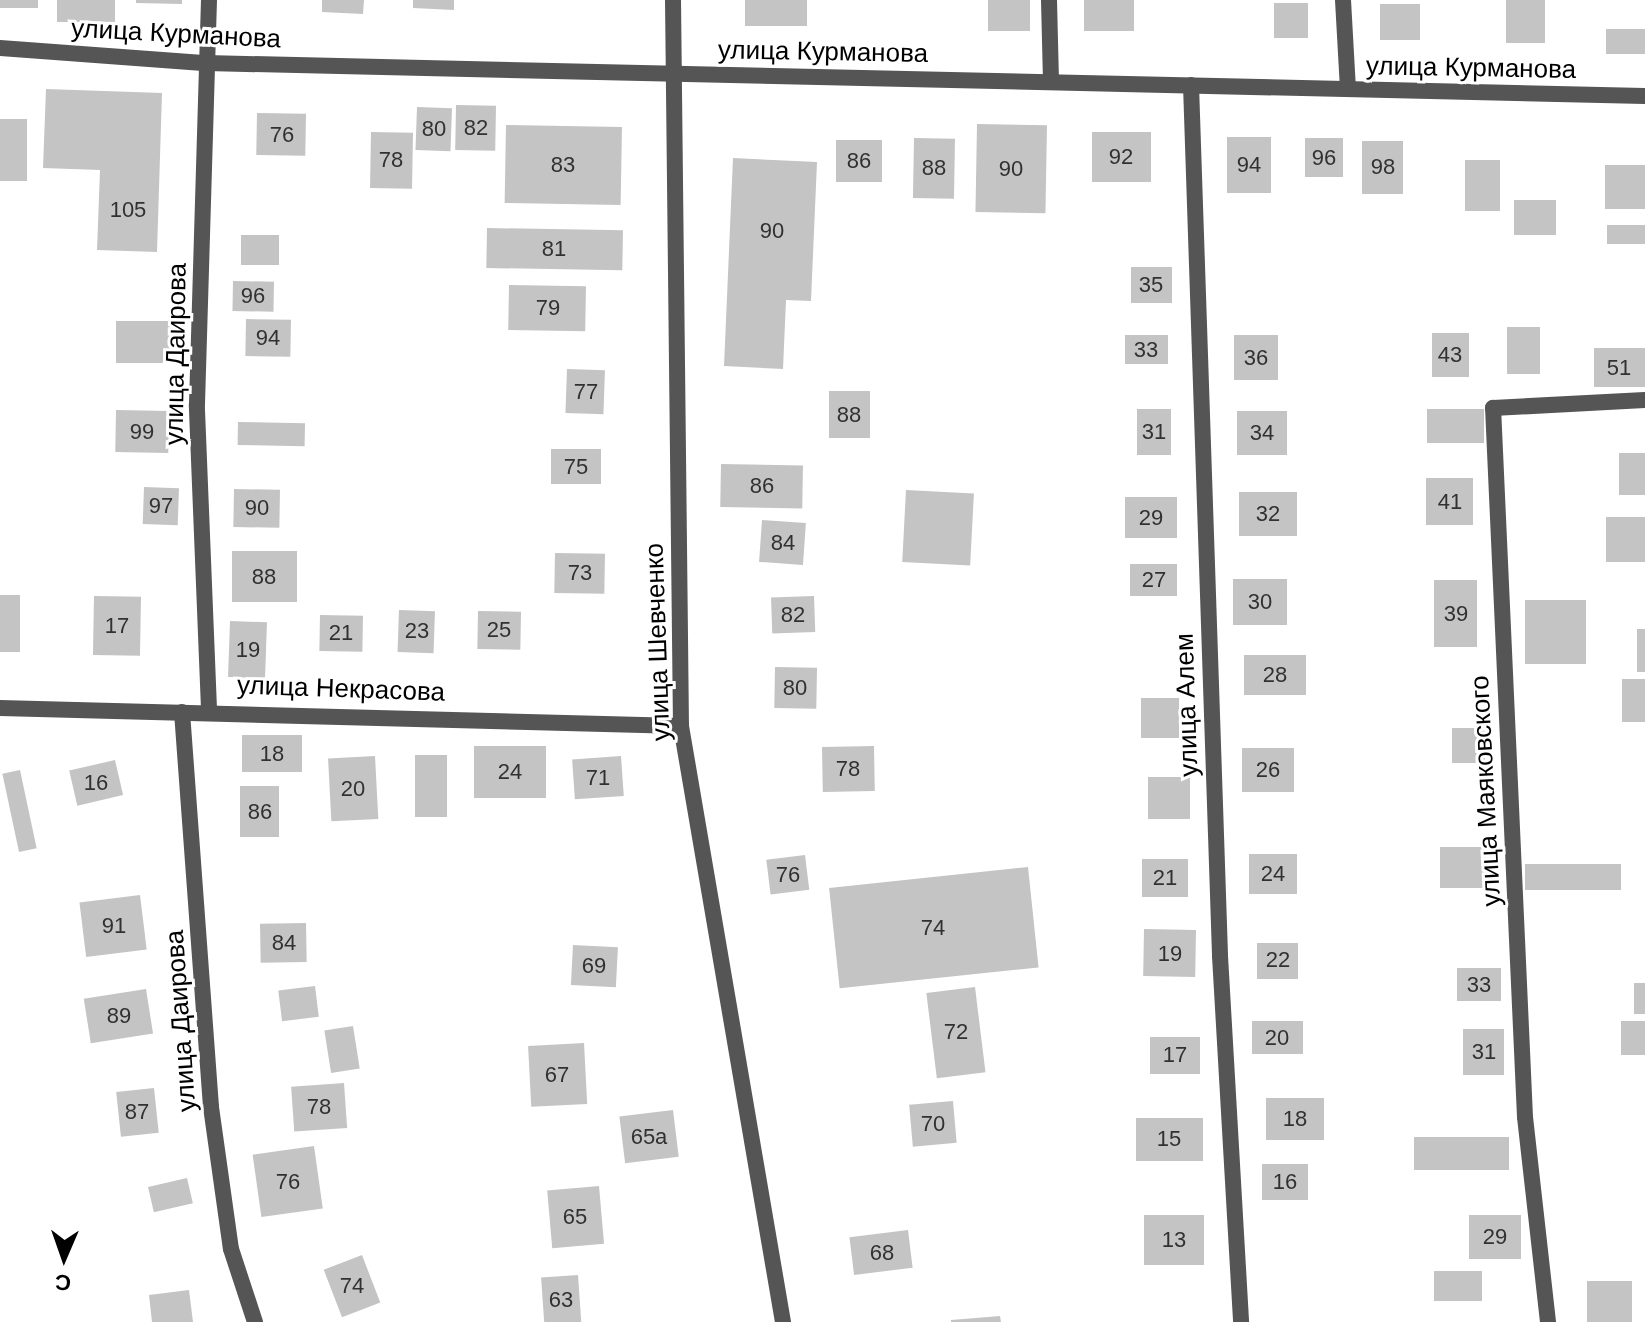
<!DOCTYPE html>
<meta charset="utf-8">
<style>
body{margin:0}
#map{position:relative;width:1645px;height:1322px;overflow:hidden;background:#fff;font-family:Arial,sans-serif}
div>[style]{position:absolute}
.building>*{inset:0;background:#c4c4c4;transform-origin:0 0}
.minor>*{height:16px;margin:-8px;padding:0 8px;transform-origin:8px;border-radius:8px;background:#555}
.tertiary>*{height:16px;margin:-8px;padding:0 8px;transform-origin:8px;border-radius:8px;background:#555}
span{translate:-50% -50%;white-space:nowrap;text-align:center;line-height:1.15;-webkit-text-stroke:6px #fff;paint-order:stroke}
.number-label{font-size:22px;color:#313131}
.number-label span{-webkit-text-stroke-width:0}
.street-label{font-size:26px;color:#000}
.north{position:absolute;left:24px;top:1218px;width:80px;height:80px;-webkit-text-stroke:6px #fff;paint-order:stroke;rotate:182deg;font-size:22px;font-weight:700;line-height:32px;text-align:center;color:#000}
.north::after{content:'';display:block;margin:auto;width:28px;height:36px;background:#000;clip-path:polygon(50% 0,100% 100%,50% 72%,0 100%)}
</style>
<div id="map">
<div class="building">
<i style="left:0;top:0;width:38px;height:8px"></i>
<i style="left:57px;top:0;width:58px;height:22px"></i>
<i style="clip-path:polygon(136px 0,182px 0,182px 4px,136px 3px)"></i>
<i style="clip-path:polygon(322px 0,364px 0,363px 14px,322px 12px)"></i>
<i style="clip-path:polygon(413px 0,454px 0,454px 10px,413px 8px)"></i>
<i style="left:745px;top:0;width:62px;height:26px"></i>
<i style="left:988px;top:0;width:42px;height:31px"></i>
<i style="left:1084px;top:0;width:50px;height:31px"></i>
<i style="left:1506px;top:0;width:39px;height:43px"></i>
<i style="left:1274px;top:3px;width:34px;height:35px"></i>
<i style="left:1420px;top:4px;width:36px;height:40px;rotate:90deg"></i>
<i style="left:1606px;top:29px;width:39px;height:25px"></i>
<i style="clip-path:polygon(46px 89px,162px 93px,157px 252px,97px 250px,100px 170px,43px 168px)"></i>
<i style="left:456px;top:105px;width:40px;height:45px;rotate:1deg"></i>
<i style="left:417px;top:107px;width:35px;height:43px;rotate:2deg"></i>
<i style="left:257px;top:113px;width:49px;height:42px;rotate:1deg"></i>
<i style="left:0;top:119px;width:27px;height:62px"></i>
<i style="left:977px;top:124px;width:70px;height:88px;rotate:1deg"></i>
<i style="left:506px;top:125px;width:116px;height:78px;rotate:1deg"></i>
<i style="left:371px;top:132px;width:42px;height:56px;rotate:1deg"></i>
<i style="left:1151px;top:132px;width:50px;height:59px;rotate:90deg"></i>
<i style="left:1227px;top:137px;width:44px;height:56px"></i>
<i style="left:914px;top:138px;width:41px;height:60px;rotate:1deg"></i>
<i style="left:1305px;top:138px;width:38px;height:39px"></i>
<i style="left:836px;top:140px;width:46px;height:42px"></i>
<i style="left:1362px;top:141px;width:41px;height:53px"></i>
<i style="clip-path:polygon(733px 158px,817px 162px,811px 301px,786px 300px,783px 369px,724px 366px)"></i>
<i style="left:1465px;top:160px;width:35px;height:51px"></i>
<i style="left:1605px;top:165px;width:40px;height:44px"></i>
<i style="left:1514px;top:200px;width:42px;height:35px"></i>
<i style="left:1607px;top:225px;width:38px;height:19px"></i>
<i style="left:487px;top:228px;width:136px;height:40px;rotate:1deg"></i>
<i style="left:241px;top:235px;width:38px;height:30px"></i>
<i style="left:1131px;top:267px;width:41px;height:36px"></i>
<i style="left:233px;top:281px;width:41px;height:30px;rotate:1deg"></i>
<i style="left:509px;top:285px;width:77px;height:45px;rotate:1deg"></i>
<i style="left:246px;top:319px;width:45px;height:37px;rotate:1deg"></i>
<i style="left:116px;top:321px;width:56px;height:42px"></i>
<i style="left:1540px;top:327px;width:47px;height:33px;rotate:90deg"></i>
<i style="left:1432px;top:333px;width:37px;height:44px"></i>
<i style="left:1168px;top:335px;width:29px;height:43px;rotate:90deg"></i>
<i style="left:1234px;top:335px;width:44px;height:45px"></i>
<i style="left:1645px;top:348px;width:39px;height:51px;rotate:90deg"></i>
<i style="left:567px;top:369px;width:38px;height:44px;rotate:2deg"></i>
<i style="left:829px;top:391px;width:41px;height:47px"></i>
<i style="left:1137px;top:409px;width:34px;height:46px"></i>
<i style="left:1427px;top:409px;width:57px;height:34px"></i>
<i style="left:116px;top:410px;width:53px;height:42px;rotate:1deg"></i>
<i style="left:1237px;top:411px;width:50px;height:44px"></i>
<i style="left:238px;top:422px;width:67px;height:23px;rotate:1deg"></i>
<i style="left:551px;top:449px;width:50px;height:35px"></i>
<i style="left:1645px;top:453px;width:42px;height:26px;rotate:90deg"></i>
<i style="left:721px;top:464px;width:82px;height:43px;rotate:1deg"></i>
<i style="left:1426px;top:478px;width:47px;height:47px"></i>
<i style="left:144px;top:487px;width:35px;height:37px;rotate:2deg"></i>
<i style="left:234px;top:489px;width:46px;height:38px;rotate:1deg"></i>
<i style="left:906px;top:490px;width:68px;height:72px;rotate:3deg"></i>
<i style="left:1239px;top:492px;width:58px;height:44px"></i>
<i style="left:1125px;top:497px;width:52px;height:41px"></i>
<i style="left:1606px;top:517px;width:39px;height:45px"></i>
<i style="left:762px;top:520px;width:44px;height:42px;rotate:4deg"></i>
<i style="left:232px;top:551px;width:65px;height:51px"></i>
<i style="left:555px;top:553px;width:50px;height:40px;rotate:1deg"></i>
<i style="left:1130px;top:564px;width:47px;height:32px"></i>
<i style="left:1233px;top:579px;width:54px;height:46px"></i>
<i style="left:1434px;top:580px;width:43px;height:67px"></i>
<i style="left:0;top:595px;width:20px;height:57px"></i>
<i style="left:94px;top:596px;width:47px;height:59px;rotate:1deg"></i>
<i style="left:814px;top:596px;width:36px;height:43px;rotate:88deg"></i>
<i style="left:1525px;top:600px;width:61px;height:64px"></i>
<i style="left:399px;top:610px;width:36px;height:42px;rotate:2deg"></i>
<i style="left:478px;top:611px;width:43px;height:38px;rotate:1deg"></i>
<i style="left:320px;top:615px;width:43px;height:36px;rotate:1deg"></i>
<i style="left:230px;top:621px;width:37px;height:56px;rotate:2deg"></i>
<i style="left:1637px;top:629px;width:8px;height:43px"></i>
<i style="left:1306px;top:655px;width:40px;height:62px;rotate:90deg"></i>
<i style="left:775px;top:667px;width:42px;height:41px;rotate:1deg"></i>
<i style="left:1622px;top:679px;width:23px;height:43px"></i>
<i style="left:1179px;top:698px;width:40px;height:38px;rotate:90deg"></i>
<i style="left:1452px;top:728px;width:33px;height:35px"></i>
<i style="left:302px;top:735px;width:37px;height:60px;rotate:90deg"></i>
<i style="left:474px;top:746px;width:72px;height:52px"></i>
<i style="left:874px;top:746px;width:45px;height:52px;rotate:89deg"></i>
<i style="left:1242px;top:748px;width:52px;height:44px"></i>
<i style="left:415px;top:755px;width:32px;height:62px"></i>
<i style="left:375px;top:756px;width:63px;height:47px;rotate:87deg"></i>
<i style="left:621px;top:756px;width:40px;height:49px;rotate:86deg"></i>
<i style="left:115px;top:760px;width:36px;height:47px;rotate:77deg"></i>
<i style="left:20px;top:770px;width:80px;height:18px;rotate:78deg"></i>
<i style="left:1148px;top:777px;width:42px;height:42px"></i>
<i style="left:240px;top:786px;width:39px;height:51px"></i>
<i style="left:1440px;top:847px;width:55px;height:41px"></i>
<i style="left:1297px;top:854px;width:40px;height:48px;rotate:90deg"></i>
<i style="left:805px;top:855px;width:35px;height:39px;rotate:83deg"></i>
<i style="left:1142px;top:859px;width:46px;height:38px"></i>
<i style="left:1621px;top:864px;width:26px;height:96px;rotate:90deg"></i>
<i style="left:1028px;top:867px;width:101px;height:200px;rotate:84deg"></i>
<i style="left:140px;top:895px;width:55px;height:61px;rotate:83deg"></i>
<i style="left:306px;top:923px;width:39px;height:46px;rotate:89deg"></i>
<i style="left:1196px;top:930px;width:47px;height:52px;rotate:91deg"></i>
<i style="left:1257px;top:943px;width:41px;height:36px"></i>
<i style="left:573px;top:945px;width:45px;height:40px;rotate:3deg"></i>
<i style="left:1457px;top:968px;width:44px;height:33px"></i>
<i style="left:1634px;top:983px;width:11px;height:31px"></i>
<i style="left:315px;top:986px;width:31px;height:37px;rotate:83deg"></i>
<i style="left:975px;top:987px;width:86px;height:49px;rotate:83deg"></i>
<i style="left:146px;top:989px;width:45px;height:63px;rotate:81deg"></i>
<i style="left:1303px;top:1021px;width:33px;height:51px;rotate:90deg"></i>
<i style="left:1645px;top:1021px;width:34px;height:24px;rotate:90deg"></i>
<i style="left:353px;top:1026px;width:43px;height:29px;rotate:81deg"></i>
<i style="left:1463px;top:1029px;width:41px;height:46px"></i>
<i style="left:1150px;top:1037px;width:50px;height:37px"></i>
<i style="left:584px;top:1043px;width:61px;height:56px;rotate:87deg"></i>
<i style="left:344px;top:1083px;width:45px;height:53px;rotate:86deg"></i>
<i style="left:154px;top:1088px;width:45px;height:38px;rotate:84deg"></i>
<i style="left:1266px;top:1098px;width:58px;height:42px"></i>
<i style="left:953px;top:1101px;width:42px;height:44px;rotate:85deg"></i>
<i style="left:673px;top:1110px;width:47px;height:54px;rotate:83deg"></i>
<i style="left:1136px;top:1118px;width:67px;height:43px"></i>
<i style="left:1414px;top:1137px;width:95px;height:33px"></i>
<i style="left:314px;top:1146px;width:63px;height:62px;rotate:82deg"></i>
<i style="left:1262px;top:1164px;width:46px;height:36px"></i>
<i style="left:187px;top:1178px;width:26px;height:40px;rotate:77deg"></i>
<i style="left:599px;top:1186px;width:58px;height:52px;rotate:85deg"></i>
<i style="left:1144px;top:1215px;width:60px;height:50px"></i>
<i style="left:1469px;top:1215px;width:52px;height:44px"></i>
<i style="left:908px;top:1230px;width:38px;height:59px;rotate:83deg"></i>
<i style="left:362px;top:1255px;width:51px;height:41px;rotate:69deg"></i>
<i style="left:1434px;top:1271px;width:48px;height:30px"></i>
<i style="left:578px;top:1275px;width:47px;height:37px;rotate:86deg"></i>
<i style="left:1632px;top:1281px;width:41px;height:45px;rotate:90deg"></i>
<i style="clip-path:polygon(189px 1290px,193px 1322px,152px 1322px,149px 1295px)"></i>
<i style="clip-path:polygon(1000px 1316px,1001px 1322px,951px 1322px,951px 1320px)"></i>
</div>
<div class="minor">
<i style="left:1049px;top:0;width:82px;rotate:88.6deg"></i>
<i style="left:1343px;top:0;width:89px;rotate:86.8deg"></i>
<i style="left:1191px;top:85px;width:871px;rotate:88.09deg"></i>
<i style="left:1220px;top:956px;width:367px;rotate:86.7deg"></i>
<i style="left:0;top:708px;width:681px;rotate:1.51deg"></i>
<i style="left:209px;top:709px;width:305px;rotate:-92.3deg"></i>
<i style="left:197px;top:404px;width:404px;rotate:-88.3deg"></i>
<i style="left:182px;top:712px;width:396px;rotate:85.8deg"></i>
<i style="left:211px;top:1107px;width:143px;rotate:82deg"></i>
<i style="left:231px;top:1249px;width:77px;rotate:71.8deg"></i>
<i style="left:1548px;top:1322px;width:206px;rotate:-96.4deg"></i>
<i style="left:1525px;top:1117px;width:710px;rotate:-92.58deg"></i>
<i style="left:1493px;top:408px;width:152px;rotate:-3deg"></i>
</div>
<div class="tertiary">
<i style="left:673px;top:0;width:726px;rotate:89.37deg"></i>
<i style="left:681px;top:726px;width:605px;rotate:80.29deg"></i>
<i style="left:0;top:48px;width:207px;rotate:4.2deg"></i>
<i style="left:206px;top:63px;width:1439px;rotate:1.31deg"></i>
</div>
<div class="number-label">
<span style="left:476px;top:128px">82</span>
<span style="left:434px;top:129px">80</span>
<span style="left:282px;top:135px">76</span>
<span style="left:1121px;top:157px">92</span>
<span style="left:1324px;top:158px">96</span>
<span style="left:391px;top:160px">78</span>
<span style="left:859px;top:161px">86</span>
<span style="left:563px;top:165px">83</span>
<span style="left:1249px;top:165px">94</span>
<span style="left:1383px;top:167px">98</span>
<span style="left:934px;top:168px">88</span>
<span style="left:1011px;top:169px">90</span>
<span style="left:128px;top:210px">105</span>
<span style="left:772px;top:231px">90</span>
<span style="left:554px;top:249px">81</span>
<span style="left:1151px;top:285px">35</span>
<span style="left:253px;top:296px">96</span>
<span style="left:548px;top:308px">79</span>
<span style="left:268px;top:338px">94</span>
<span style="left:1146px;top:350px">33</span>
<span style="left:1450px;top:355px">43</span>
<span style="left:1256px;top:358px">36</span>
<span style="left:1619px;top:368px">51</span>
<span style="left:586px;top:392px">77</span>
<span style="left:849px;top:415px">88</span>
<span style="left:142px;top:432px">99</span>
<span style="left:1154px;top:432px">31</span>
<span style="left:1262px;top:433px">34</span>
<span style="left:576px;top:467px">75</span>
<span style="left:762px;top:486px">86</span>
<span style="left:1450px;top:502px">41</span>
<span style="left:161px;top:506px">97</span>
<span style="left:257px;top:508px">90</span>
<span style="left:1268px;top:514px">32</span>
<span style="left:1151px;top:518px">29</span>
<span style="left:783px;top:543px">84</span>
<span style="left:580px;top:573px">73</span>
<span style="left:264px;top:577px">88</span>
<span style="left:1154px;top:580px">27</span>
<span style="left:1260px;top:602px">30</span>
<span style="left:1456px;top:614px">39</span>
<span style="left:793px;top:615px">82</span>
<span style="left:117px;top:626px">17</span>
<span style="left:499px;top:630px">25</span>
<span style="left:417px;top:631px">23</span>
<span style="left:341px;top:633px">21</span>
<span style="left:248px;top:650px">19</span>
<span style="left:1275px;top:675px">28</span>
<span style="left:795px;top:688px">80</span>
<span style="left:272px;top:754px">18</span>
<span style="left:848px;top:769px">78</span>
<span style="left:1268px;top:770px">26</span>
<span style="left:510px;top:772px">24</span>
<span style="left:598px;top:778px">71</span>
<span style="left:96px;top:783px">16</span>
<span style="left:353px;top:789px">20</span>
<span style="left:260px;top:812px">86</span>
<span style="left:1273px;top:874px">24</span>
<span style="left:788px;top:875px">76</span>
<span style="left:1165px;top:878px">21</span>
<span style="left:114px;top:926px">91</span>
<span style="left:933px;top:928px">74</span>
<span style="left:284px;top:943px">84</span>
<span style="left:1170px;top:954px">19</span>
<span style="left:1278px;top:960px">22</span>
<span style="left:594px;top:966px">69</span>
<span style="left:1479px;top:985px">33</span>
<span style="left:119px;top:1016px">89</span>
<span style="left:956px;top:1032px">72</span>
<span style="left:1277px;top:1038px">20</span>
<span style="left:1484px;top:1052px">31</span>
<span style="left:1175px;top:1055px">17</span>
<span style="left:557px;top:1075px">67</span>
<span style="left:319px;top:1107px">78</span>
<span style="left:137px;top:1112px">87</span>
<span style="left:1295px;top:1119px">18</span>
<span style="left:933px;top:1124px">70</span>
<span style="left:649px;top:1137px">65а</span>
<span style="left:1169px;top:1139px">15</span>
<span style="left:288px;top:1182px">76</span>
<span style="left:1285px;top:1182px">16</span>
<span style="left:575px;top:1217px">65</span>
<span style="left:1495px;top:1237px">29</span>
<span style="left:1174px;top:1240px">13</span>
<span style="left:882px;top:1253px">68</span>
<span style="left:352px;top:1286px">74</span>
<span style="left:561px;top:1300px">63</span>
</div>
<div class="street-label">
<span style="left:176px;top:34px;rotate:3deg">улица Курманова</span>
<span style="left:823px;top:52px;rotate:1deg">улица Курманова</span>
<span style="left:1471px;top:68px;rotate:1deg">улица Курманова</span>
<span style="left:176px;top:354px;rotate:-89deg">улица Даирова</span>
<span style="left:658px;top:642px;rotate:-92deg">улица Шевченко</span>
<span style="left:341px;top:689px;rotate:2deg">улица Некрасова</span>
<span style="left:1187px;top:705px;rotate:-92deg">улица Алем</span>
<span style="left:1486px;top:791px;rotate:-93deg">улица Маяковского</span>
<span style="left:181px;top:1021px;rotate:-94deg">улица Даирова</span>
</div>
<div class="north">С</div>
</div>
